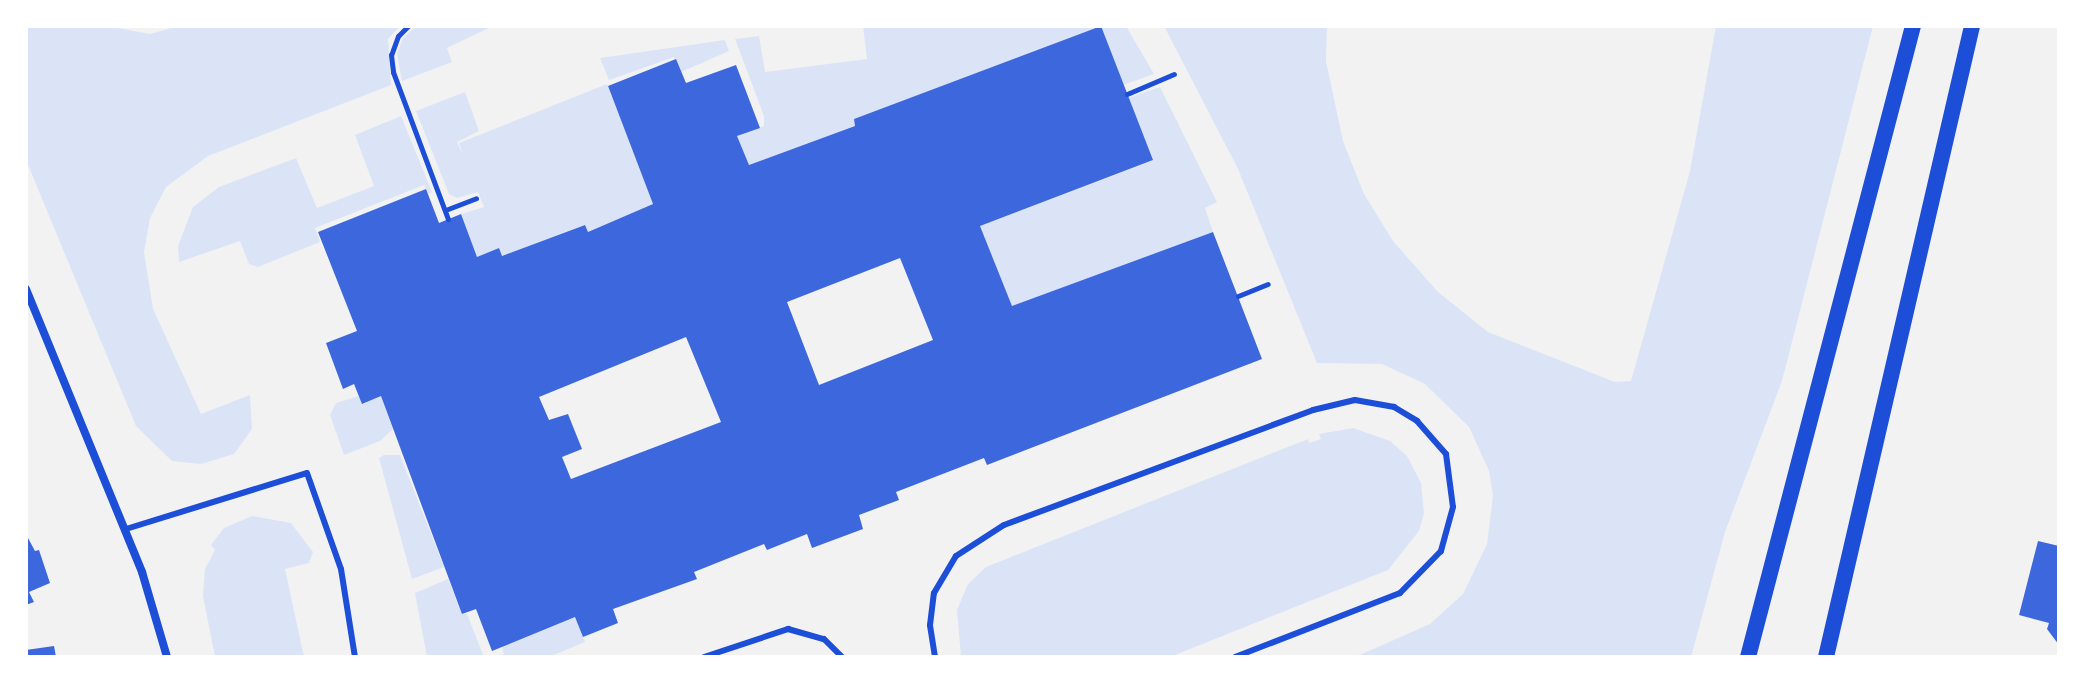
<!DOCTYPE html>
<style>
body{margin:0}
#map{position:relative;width:2085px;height:683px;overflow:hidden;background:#f2f2f2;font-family:"Fira Sans Condensed",sans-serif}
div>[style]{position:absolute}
.green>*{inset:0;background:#dbe4f7}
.building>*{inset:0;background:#3d67dc}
.path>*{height:5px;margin:-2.5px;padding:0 2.5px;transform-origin:2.5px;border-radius:2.5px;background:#1d4ed8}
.service>*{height:6px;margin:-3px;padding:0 3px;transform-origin:3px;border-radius:3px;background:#1d4ed8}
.minor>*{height:8px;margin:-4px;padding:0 4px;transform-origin:4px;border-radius:4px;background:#1d4ed8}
.secondary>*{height:16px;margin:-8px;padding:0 8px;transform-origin:8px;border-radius:8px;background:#1d4ed8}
span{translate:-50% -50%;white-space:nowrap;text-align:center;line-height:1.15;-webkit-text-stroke:7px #fff;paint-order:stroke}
.frame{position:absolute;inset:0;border:28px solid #fff;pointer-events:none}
</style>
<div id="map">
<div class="green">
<i style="clip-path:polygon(26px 26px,107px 26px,150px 34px,179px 26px,400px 26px,388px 39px,391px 85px,208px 156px,166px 187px,150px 218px,144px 252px,153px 309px,201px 414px,250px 395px,252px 429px,234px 454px,201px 464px,172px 461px,136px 426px,26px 160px)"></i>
<i style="clip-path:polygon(416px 26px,493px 26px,447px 48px,452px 62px,402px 81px,397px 54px,403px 38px)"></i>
<i style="clip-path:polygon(863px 26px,1126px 26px,1154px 74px,1123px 85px,1100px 26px,854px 119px,855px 126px,749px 165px,737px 136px,764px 126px,764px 116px,735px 39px,759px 36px,765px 72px,867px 59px)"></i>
<i style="clip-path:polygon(1164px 26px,1327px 26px,1326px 61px,1343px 141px,1364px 194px,1393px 241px,1438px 292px,1488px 332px,1615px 382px,1631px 381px,1690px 171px,1716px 26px,1873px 26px,1782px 381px,1725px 532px,1691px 657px,1355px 657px,1430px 624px,1463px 594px,1487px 544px,1493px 496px,1489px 471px,1469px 427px,1425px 384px,1382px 364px,1317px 363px,1238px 169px)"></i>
<i style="clip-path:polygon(725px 40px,729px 51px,681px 72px,674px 57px,609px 80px,600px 58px)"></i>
<i style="clip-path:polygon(607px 84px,653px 204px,588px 232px,584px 225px,502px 256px,499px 248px,477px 257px,461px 214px,484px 207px,478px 192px,457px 198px,449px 194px,416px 111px,465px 92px,479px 131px,457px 142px,463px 155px,459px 143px)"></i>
<i style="clip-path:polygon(1160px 87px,1217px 202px,1205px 208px,1213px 232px,1012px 306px,980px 226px,1152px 161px,1128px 98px)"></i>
<i style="clip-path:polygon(401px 116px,432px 192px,428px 194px,424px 185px,315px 228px,320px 242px,258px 267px,249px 264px,240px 241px,179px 262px,178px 246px,193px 207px,219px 187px,296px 158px,317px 208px,374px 186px,355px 135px)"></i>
<i style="clip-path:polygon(359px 396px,363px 404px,381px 396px,393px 429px,380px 441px,344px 455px,330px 415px,336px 403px)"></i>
<i style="clip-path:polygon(1353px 428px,1390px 441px,1407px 456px,1421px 483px,1424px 513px,1419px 531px,1388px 570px,1170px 657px,961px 657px,957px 610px,968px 584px,986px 567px,1308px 439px,1309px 443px,1321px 439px,1319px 434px)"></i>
<i style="clip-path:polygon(384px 455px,400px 455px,444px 567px,412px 579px,379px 458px)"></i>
<i style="clip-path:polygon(252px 516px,291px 523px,313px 552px,309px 563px,285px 569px,304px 657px,215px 657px,203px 596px,205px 569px,215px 550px,211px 545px,224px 528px)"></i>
<i style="clip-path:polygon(448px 579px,462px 614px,467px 614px,484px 657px,427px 657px,415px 593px)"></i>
<i style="clip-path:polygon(575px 617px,585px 642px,549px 657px,497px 657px,504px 654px,502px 647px)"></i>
</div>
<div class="building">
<i style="clip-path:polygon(evenodd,1101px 26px,1153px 160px,980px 226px,1012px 306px,1213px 232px,1262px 359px,987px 465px,984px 458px,896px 492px,899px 500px,859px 515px,863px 529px,812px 548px,807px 534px,767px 550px,764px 544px,694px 572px,697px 579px,613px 609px,618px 623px,583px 637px,575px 617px,492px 651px,476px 609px,462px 614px,381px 396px,362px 404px,354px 384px,343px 389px,326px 343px,357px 331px,318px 232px,426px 189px,439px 223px,461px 214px,477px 257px,499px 248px,502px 256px,585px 225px,588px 232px,653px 204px,608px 86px,676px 59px,686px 83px,736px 65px,760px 128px,737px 136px,749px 165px,855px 126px,854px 119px,1101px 26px,900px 258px,933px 340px,819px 385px,787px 302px,900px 258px,1101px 26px,686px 337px,721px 422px,571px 479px,562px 457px,582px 449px,568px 414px,549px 420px,539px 397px,686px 337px)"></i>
<i style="clip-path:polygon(28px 538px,35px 551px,39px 550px,50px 583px,29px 592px,34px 602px,26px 605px)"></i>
<i style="clip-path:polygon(2038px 541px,2059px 546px,2059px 645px,2047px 629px,2049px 623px,2019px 615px)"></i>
<i style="clip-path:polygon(54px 646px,56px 657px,26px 657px,26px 650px)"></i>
</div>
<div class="path">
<i style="left:408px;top:26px;width:14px;rotate:135deg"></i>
<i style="left:398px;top:36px;width:20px;rotate:110deg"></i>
<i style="left:391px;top:55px;width:17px;rotate:83deg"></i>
<i style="left:393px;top:72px;width:157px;rotate:69.5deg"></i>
<i style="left:1127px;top:94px;width:51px;rotate:-23.1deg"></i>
<i style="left:448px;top:209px;width:30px;rotate:-21deg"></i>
<i style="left:1238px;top:296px;width:32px;rotate:-22deg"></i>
</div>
<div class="service">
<i style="left:126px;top:529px;width:189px;rotate:-17.2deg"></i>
<i style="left:307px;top:473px;width:102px;rotate:70.5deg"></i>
<i style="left:341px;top:569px;width:89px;rotate:81deg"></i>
<i style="left:704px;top:657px;width:89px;rotate:-18.4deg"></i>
<i style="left:788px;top:629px;width:37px;rotate:16deg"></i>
<i style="left:824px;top:639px;width:25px;rotate:45deg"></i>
<i style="left:935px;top:657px;width:32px;rotate:-99deg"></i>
<i style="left:930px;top:625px;width:32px;rotate:-83deg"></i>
<i style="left:934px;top:593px;width:43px;rotate:-59.3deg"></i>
<i style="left:956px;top:556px;width:57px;rotate:-32.9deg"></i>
<i style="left:1004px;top:525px;width:330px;rotate:-20.4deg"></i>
<i style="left:1313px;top:410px;width:43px;rotate:-13.4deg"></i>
<i style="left:1355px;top:400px;width:40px;rotate:10deg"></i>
<i style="left:1394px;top:407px;width:27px;rotate:31deg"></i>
<i style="left:1417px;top:421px;width:44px;rotate:48.7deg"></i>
<i style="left:1446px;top:454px;width:53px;rotate:82.5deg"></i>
<i style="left:1453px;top:507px;width:46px;rotate:105.3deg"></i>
<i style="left:1441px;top:551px;width:59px;rotate:134.3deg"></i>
<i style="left:1400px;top:593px;width:177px;rotate:158.8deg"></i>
</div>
<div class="minor">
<i style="left:26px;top:289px;width:306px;rotate:67.7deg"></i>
<i style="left:142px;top:572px;width:89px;rotate:73.6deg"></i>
</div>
<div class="secondary">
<i style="left:1748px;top:657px;width:652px;rotate:-75.35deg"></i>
<i style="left:1826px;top:657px;width:648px;rotate:-76.97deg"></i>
</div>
<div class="frame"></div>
</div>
